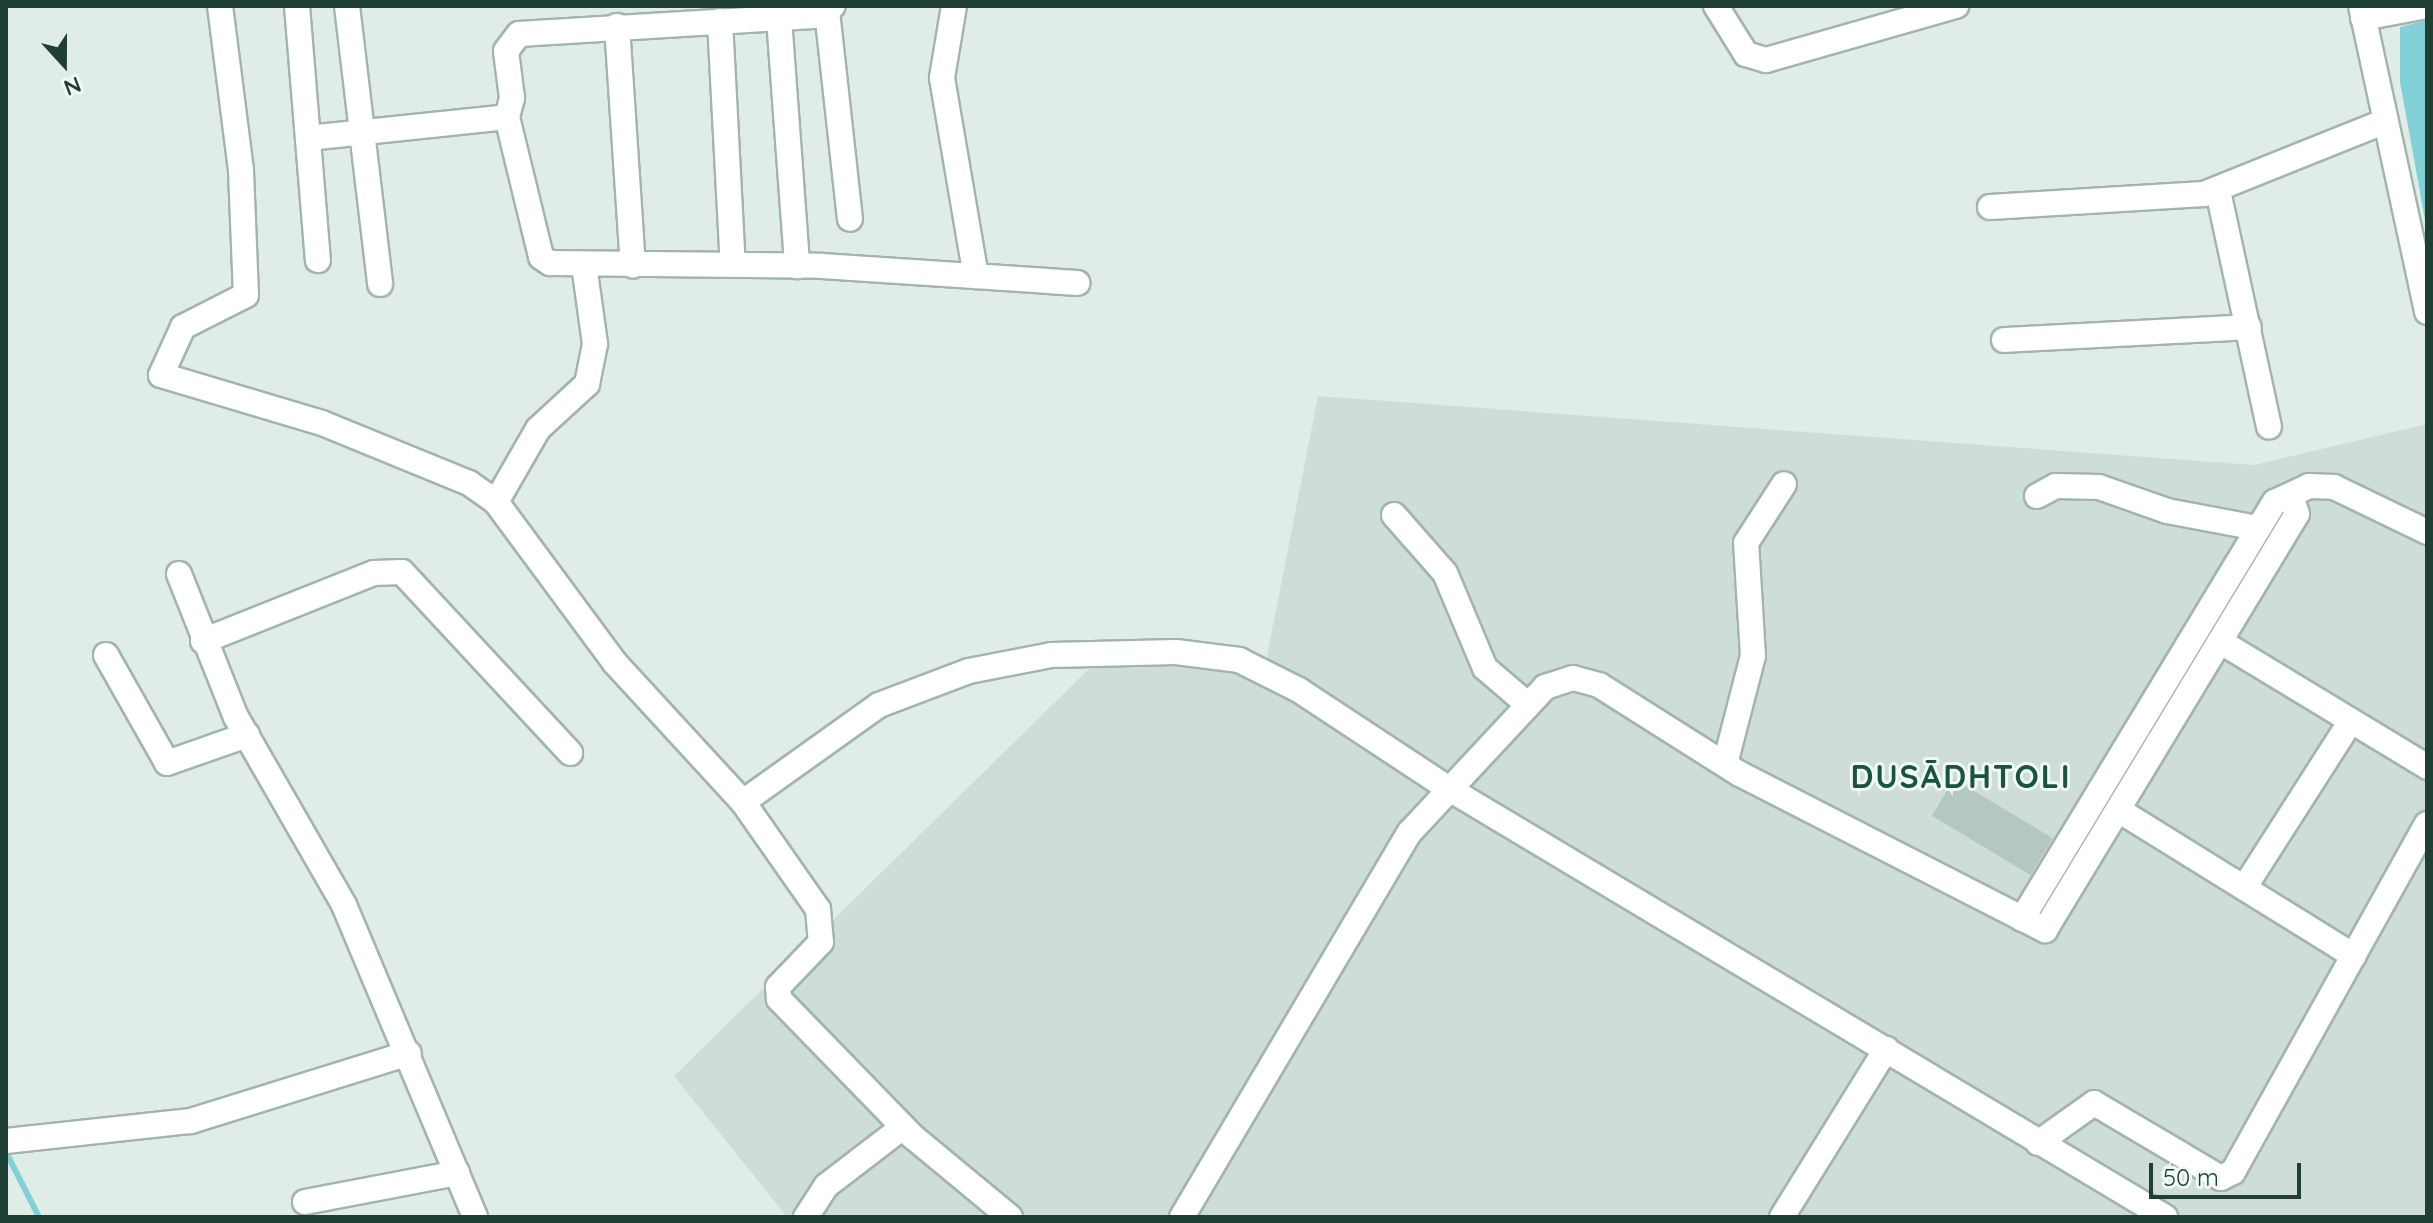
<!DOCTYPE html>
<meta charset="utf-8">
<style>
body{margin:0}
#map{position:relative;width:2433px;height:1223px;overflow:hidden;background:#e0ede6;font-family:Quicksand,sans-serif}
div>[style]{position:absolute}
.built>*{inset:0;background:#ceddd5}
.water>*{inset:0;background:#82d1d8}
.stream>*{height:6px;margin:-3px;padding:0 3px;transform-origin:3px;border-radius:3px;background:#82d1d8}
.building>*{inset:0;background:#b5c8bf;transform-origin:0 0}
.roads{filter:drop-shadow(2px 0 #a2b5ad) drop-shadow(-2px 0 #a2b5ad) drop-shadow(0 2px #a2b5ad) drop-shadow(0 -2px #a2b5ad)}
.minor>*{height:24px;margin:-12px;padding:0 12px;transform-origin:12px;border-radius:12px;background:#fff}
span{translate:-50% -50%;white-space:nowrap;text-align:center;line-height:1.15;-webkit-text-stroke:6px #f1f9f5;paint-order:stroke}
.district-label{font-size:32px;color:#195441;font-weight:700;letter-spacing:2px}
.frame{position:absolute;inset:0;border:8px solid #1f3f34;pointer-events:none}
.north{position:absolute;left:24px;top:24px;width:80px;height:80px;-webkit-text-stroke:6px #f1f9f5;paint-order:stroke;rotate:159deg;font-size:22px;font-weight:700;line-height:32px;text-align:center;color:#1f3f34}
.north::after{content:'';display:block;margin:auto;width:28px;height:36px;background:#1f3f34;clip-path:polygon(50% 0,100% 100%,50% 72%,0 100%)}
.scale{position:absolute;left:2149px;top:1163px;width:152px;height:36px;box-sizing:border-box;border:4px solid #1f3f34;border-top:0;padding-left:10px;font-size:24px;line-height:28px;white-space:nowrap;color:#1f3f34;-webkit-text-stroke:6px #f1f9f5;paint-order:stroke}
</style>
<div id="map">
<div class="built">
<i style="clip-path:polygon(1318px 396px,2254px 465px,2427px 424px,2427px 1217px,787px 1217px,674px 1076px,1096px 662px,1264px 672px)"></i>
</div>
<div class="water">
<i style="clip-path:polygon(2427px 20px,2427px 231px,2400px 82px,2400px 27px)"></i>
</div>
<div class="stream">
<i style="left:6px;top:1152px;width:73px;rotate:63.1deg"></i>
</div>
<div class="building">
<i style="left:1954px;top:779px;width:115px;height:43px;rotate:31deg"></i>
</div>
<div class="roads">
<div class="minor">
<i style="left:220px;top:6px;width:166px;rotate:82.7deg"></i>
<i style="left:241px;top:171px;width:124px;rotate:87.7deg"></i>
<i style="left:246px;top:295px;width:71px;rotate:153.1deg"></i>
<i style="left:183px;top:327px;width:53px;rotate:114.6deg"></i>
<i style="left:161px;top:375px;width:168px;rotate:16.6deg"></i>
<i style="left:322px;top:423px;width:159px;rotate:22.2deg"></i>
<i style="left:469px;top:483px;width:33px;rotate:35deg"></i>
<i style="left:496px;top:502px;width:200px;rotate:53.5deg"></i>
<i style="left:615px;top:663px;width:189px;rotate:47.4deg"></i>
<i style="left:743px;top:802px;width:131px;rotate:55deg"></i>
<i style="left:818px;top:909px;width:33px;rotate:85deg"></i>
<i style="left:821px;top:942px;width:62px;rotate:133.7deg"></i>
<i style="left:778px;top:987px;width:12px;rotate:85deg"></i>
<i style="left:779px;top:999px;width:191px;rotate:45.8deg"></i>
<i style="left:912px;top:1136px;width:127px;rotate:39.6deg"></i>
<i style="left:297px;top:6px;width:255px;rotate:85.3deg"></i>
<i style="left:347px;top:6px;width:280px;rotate:83.2deg"></i>
<i style="left:954px;top:6px;width:73px;rotate:99.5deg"></i>
<i style="left:942px;top:78px;width:201px;rotate:80.3deg"></i>
<i style="left:1716px;top:6px;width:57px;rotate:58deg"></i>
<i style="left:1746px;top:54px;width:21px;rotate:17deg"></i>
<i style="left:1766px;top:60px;width:198px;rotate:-15.9deg"></i>
<i style="left:2361px;top:6px;width:313px;rotate:77.8deg"></i>
<i style="left:827px;top:11px;width:209px;rotate:83.7deg"></i>
<i style="left:779px;top:18px;width:249px;rotate:85.8deg"></i>
<i style="left:2363px;top:18px;width:65px;rotate:-10.6deg"></i>
<i style="left:720px;top:21px;width:244px;rotate:87deg"></i>
<i style="left:617px;top:26px;width:240px;rotate:86.2deg"></i>
<i style="left:507px;top:117px;width:144px;rotate:76.3deg"></i>
<i style="left:541px;top:257px;width:11px;rotate:34deg"></i>
<i style="left:550px;top:263px;width:272px;rotate:0.6deg"></i>
<i style="left:822px;top:266px;width:256px;rotate:3.8deg"></i>
<i style="left:308px;top:138px;width:200px;rotate:-6deg"></i>
<i style="left:507px;top:117px;width:20px;rotate:-75deg"></i>
<i style="left:512px;top:98px;width:47px;rotate:-97.3deg"></i>
<i style="left:506px;top:51px;width:21px;rotate:-53deg"></i>
<i style="left:519px;top:34px;width:295px;rotate:-3.5deg"></i>
<i style="left:813px;top:16px;width:22px;rotate:-27deg"></i>
<i style="left:2218px;top:191px;width:241px;rotate:77.8deg"></i>
<i style="left:1990px;top:207px;width:214px;rotate:-3.5deg"></i>
<i style="left:2204px;top:194px;width:193px;rotate:-21.9deg"></i>
<i style="left:2004px;top:340px;width:245px;rotate:-3deg"></i>
<i style="left:2037px;top:496px;width:21px;rotate:-28deg"></i>
<i style="left:2056px;top:486px;width:43px;rotate:1.3deg"></i>
<i style="left:2099px;top:487px;width:72px;rotate:19.4deg"></i>
<i style="left:2167px;top:511px;width:92px;rotate:10.7deg"></i>
<i style="left:496px;top:502px;width:84px;rotate:-60.1deg"></i>
<i style="left:538px;top:429px;width:67px;rotate:-42.6deg"></i>
<i style="left:587px;top:384px;width:41px;rotate:-78.7deg"></i>
<i style="left:595px;top:344px;width:80px;rotate:-97.9deg"></i>
<i style="left:1394px;top:515px;width:77px;rotate:48.7deg"></i>
<i style="left:1445px;top:573px;width:103px;rotate:67.2deg"></i>
<i style="left:1485px;top:668px;width:54px;rotate:40.5deg"></i>
<i style="left:179px;top:574px;width:154px;rotate:68.3deg"></i>
<i style="left:236px;top:717px;width:217px;rotate:60.1deg"></i>
<i style="left:344px;top:905px;width:338px;rotate:67.2deg"></i>
<i style="left:203px;top:641px;width:184px;rotate:-21.7deg"></i>
<i style="left:374px;top:573px;width:28px;rotate:-2deg"></i>
<i style="left:402px;top:572px;width:247px;rotate:47.1deg"></i>
<i style="left:2221px;top:642px;width:241px;rotate:31.2deg"></i>
<i style="left:106px;top:655px;width:124px;rotate:60.5deg"></i>
<i style="left:167px;top:763px;width:85px;rotate:-19.3deg"></i>
<i style="left:1725px;top:764px;width:112px;rotate:-75.5deg"></i>
<i style="left:1753px;top:656px;width:113px;rotate:-93.5deg"></i>
<i style="left:1746px;top:543px;width:70px;rotate:-57.2deg"></i>
<i style="left:743px;top:802px;width:167px;rotate:-35.5deg"></i>
<i style="left:879px;top:705px;width:96px;rotate:-20.7deg"></i>
<i style="left:969px;top:671px;width:84px;rotate:-11deg"></i>
<i style="left:1051px;top:655px;width:125px;rotate:-1.4deg"></i>
<i style="left:1176px;top:652px;width:64px;rotate:7.2deg"></i>
<i style="left:1239px;top:660px;width:67px;rotate:26.6deg"></i>
<i style="left:1299px;top:690px;width:176px;rotate:33.4deg"></i>
<i style="left:1446px;top:787px;width:838px;rotate:30.88deg"></i>
<i style="left:2120px;top:811px;width:275px;rotate:31.8deg"></i>
<i style="left:2244px;top:888px;width:198px;rotate:-57.4deg"></i>
<i style="left:2022px;top:919px;width:488px;rotate:-58.8deg"></i>
<i style="left:2275px;top:502px;width:38px;rotate:-25deg"></i>
<i style="left:2309px;top:486px;width:25px;rotate:2deg"></i>
<i style="left:2334px;top:487px;width:103px;rotate:25.8deg"></i>
<i style="left:6px;top:1141px;width:186px;rotate:-6.2deg"></i>
<i style="left:191px;top:1121px;width:228px;rotate:-17.3deg"></i>
<i style="left:2038px;top:1143px;width:69px;rotate:-35.5deg"></i>
<i style="left:2094px;top:1103px;width:147px;rotate:30.6deg"></i>
<i style="left:2221px;top:1178px;width:13px;rotate:-27deg"></i>
<i style="left:2233px;top:1172px;width:398px;rotate:-60.9deg"></i>
<i style="left:305px;top:1202px;width:155px;rotate:-10.8deg"></i>
<i style="left:806px;top:1217px;width:37px;rotate:-57deg"></i>
<i style="left:826px;top:1186px;width:97px;rotate:-37.5deg"></i>
<i style="left:1182px;top:1217px;width:447px;rotate:-59.4deg"></i>
<i style="left:1410px;top:832px;width:198px;rotate:-47deg"></i>
<i style="left:1545px;top:687px;width:29px;rotate:-18deg"></i>
<i style="left:1573px;top:678px;width:27px;rotate:15deg"></i>
<i style="left:1599px;top:685px;width:167px;rotate:32.3deg"></i>
<i style="left:1740px;top:774px;width:343px;rotate:27.1deg"></i>
<i style="left:2045px;top:930px;width:486px;rotate:-58.8deg"></i>
<i style="left:2297px;top:514px;width:20px;rotate:-108deg"></i>
<i style="left:1782px;top:1217px;width:198px;rotate:-58.2deg"></i>
</div>
</div>
<div class="district-label">
<span style="left:1961px;top:776px">DUSĀDHTOLI</span>
</div>
<div class="frame"></div>
<div class="north">N</div>
<div class="scale">50 m</div>
</div>
